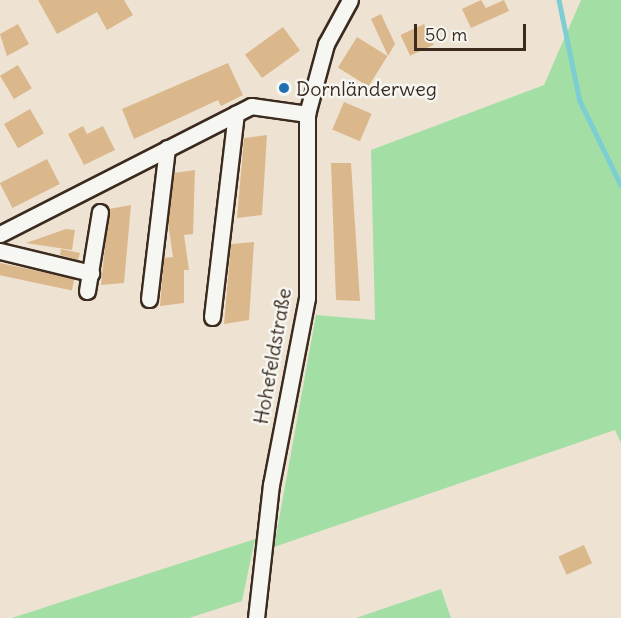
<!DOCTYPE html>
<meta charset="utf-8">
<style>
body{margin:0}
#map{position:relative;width:621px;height:618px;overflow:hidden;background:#eee3d3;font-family:Delius,sans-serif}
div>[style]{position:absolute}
.green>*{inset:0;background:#a3dea5}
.stream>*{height:4.5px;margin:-2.25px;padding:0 2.25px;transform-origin:2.25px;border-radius:2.25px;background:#7cced3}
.building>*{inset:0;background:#dbb78c;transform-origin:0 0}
.roads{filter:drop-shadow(2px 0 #3b2a1e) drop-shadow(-2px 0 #3b2a1e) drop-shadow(0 2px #3b2a1e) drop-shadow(0 -2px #3b2a1e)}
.minor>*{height:15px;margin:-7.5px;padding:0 7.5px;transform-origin:7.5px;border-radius:7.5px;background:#f6f6f2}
.dots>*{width:16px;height:16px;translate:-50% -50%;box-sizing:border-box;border:3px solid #f6f6f2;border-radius:50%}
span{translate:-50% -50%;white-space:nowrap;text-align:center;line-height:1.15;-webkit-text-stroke:5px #f6f6f2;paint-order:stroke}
.poi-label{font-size:20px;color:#3b2a1e}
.left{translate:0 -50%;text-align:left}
.street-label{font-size:20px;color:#3b2a1e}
.scale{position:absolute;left:414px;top:24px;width:112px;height:27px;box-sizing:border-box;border:3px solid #3b2a1e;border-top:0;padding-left:8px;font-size:18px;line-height:21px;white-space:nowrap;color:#3b2a1e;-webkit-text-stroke:4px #f6f6f2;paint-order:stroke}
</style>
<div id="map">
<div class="green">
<i style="clip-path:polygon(581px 0,621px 0,621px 443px,615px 430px,274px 547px,316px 315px,375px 320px,371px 150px,544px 85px)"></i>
<i style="clip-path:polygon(255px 539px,242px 601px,189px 618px,12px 618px)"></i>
<i style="clip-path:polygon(441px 589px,451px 618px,356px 618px)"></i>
</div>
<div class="stream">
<i style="left:559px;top:0;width:103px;rotate:78.3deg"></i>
<i style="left:580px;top:101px;width:93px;rotate:64deg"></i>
</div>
<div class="building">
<i style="clip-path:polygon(38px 0,124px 0,133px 15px,107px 30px,97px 12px,57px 34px)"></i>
<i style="clip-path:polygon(481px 0,486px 8px,504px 0,509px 11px,471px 28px,462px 9px)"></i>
<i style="clip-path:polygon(381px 14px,395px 44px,388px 56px,371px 19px)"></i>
<i style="clip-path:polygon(18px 24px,29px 44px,7px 56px,0 34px)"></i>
<i style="left:424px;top:24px;width:23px;height:26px;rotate:65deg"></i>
<i style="left:283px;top:27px;width:29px;height:47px;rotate:54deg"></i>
<i style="left:357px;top:37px;width:36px;height:36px;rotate:32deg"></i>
<i style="clip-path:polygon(228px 63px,243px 95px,221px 106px,218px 100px,134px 139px,122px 109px)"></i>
<i style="left:18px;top:65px;width:27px;height:21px;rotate:59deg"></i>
<i style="left:344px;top:102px;width:30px;height:30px;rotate:23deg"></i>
<i style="left:30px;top:109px;width:28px;height:30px;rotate:60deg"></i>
<i style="clip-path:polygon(83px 126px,87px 134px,103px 126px,115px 150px,84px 165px,68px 134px)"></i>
<i style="clip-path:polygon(267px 135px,262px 215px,237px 218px,244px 138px)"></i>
<i style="left:47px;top:159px;width:28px;height:53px;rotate:63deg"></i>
<i style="clip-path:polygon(331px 163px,351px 163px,360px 301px,336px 300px)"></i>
<i style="clip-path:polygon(195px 170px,193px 234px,184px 235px,189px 270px,184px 270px,184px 303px,160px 306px,164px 258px,173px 257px,168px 223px,174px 173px)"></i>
<i style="clip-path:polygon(131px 205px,124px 283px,101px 285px,109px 209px)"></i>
<i style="clip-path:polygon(66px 229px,75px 230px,72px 250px,26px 243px)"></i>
<i style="clip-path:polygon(254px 242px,249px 320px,224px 324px,231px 244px)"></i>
<i style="clip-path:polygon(61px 249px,80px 253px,78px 260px,60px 255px)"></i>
<i style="left:0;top:263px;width:76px;height:12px;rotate:12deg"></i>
<i style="left:584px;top:545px;width:20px;height:28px;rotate:66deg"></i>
</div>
<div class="roads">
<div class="minor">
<i style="left:0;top:234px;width:282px;rotate:-27deg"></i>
<i style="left:251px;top:106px;width:57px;rotate:8.1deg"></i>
<i style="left:0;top:251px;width:94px;rotate:13.6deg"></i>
<i style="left:87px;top:291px;width:80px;rotate:-80.7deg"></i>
<i style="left:149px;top:299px;width:152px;rotate:-83.2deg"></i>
<i style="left:212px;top:317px;width:205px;rotate:-83.3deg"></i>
<i style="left:256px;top:618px;width:134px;rotate:-83.6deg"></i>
<i style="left:271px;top:485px;width:190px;rotate:-79.1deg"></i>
<i style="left:307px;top:298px;width:184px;rotate:-90deg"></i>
<i style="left:307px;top:114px;width:73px;rotate:-74.8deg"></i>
<i style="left:326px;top:44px;width:50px;rotate:-61.4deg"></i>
</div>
</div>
<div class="dots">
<i style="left:284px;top:88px;background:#1f6fb2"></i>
</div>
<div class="poi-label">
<span class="left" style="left:296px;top:88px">Dornländerweg</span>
</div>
<div class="street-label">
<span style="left:272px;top:356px;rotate:-80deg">Hohefeldstraße</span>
</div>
<div class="scale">50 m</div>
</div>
